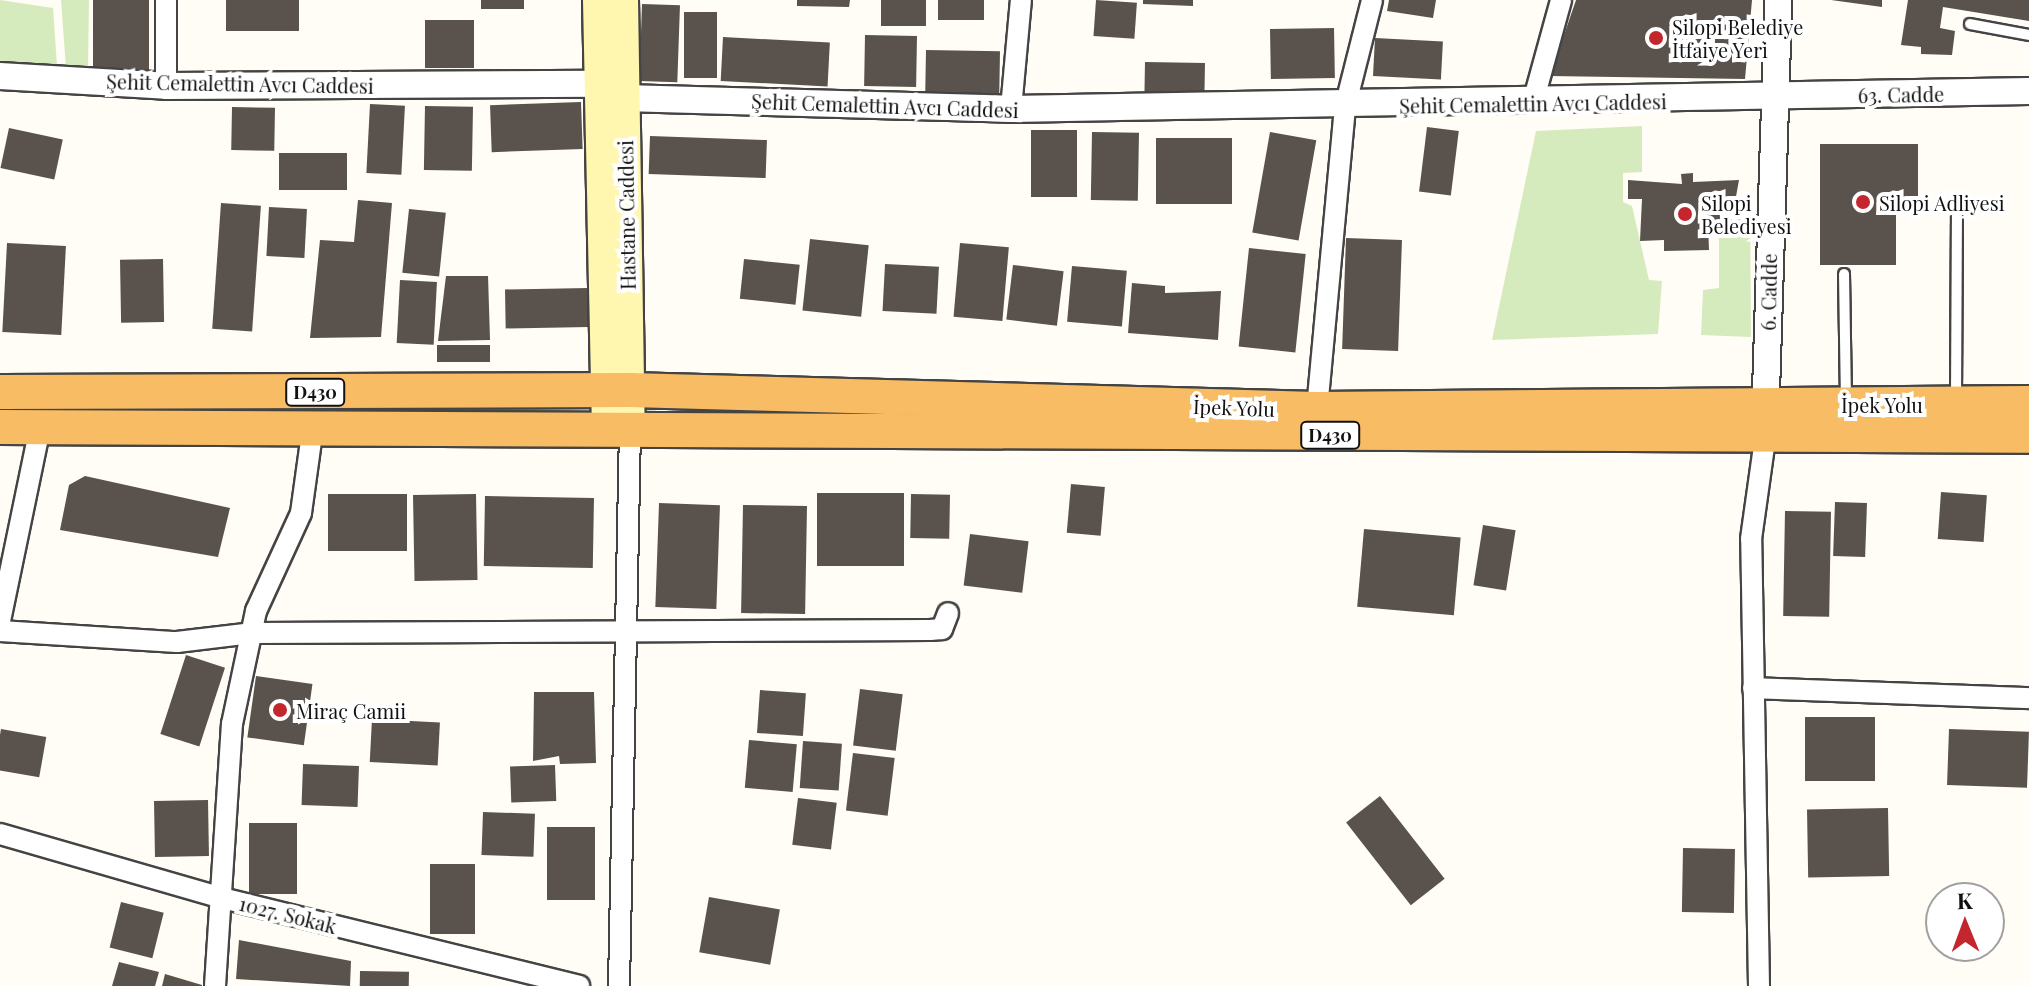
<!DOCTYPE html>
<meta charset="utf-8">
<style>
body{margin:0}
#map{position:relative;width:2029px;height:986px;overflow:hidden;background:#fffdf5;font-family:"Playfair Display",serif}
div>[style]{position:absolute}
.green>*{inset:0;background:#d5ebbd}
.building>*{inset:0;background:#5a524d;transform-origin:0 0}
.roads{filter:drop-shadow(2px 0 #444) drop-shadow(-2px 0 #444) drop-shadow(0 2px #444) drop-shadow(0 -2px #444)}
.service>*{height:10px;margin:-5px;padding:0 5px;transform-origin:5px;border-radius:5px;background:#fff}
.minor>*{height:20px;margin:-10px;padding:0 10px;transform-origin:10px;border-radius:10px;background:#fff}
.tertiary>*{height:26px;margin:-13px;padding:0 13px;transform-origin:13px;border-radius:13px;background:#fff}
.secondary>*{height:30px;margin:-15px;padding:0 15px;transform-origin:15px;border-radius:15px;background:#fff6b0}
.trunk>*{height:34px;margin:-17px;padding:0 17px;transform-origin:17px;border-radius:17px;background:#f7bc64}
.dots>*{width:22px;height:22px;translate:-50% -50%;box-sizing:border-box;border:4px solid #fff;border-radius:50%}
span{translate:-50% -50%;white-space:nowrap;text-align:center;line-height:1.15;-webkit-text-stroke:8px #fff;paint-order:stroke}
.shield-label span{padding:2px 6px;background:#fff;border:2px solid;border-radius:6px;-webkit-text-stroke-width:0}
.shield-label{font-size:18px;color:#111;font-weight:700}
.poi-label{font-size:20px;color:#111}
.left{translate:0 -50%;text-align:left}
.street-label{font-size:20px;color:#111}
.north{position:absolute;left:1925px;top:882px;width:80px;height:80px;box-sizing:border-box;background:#fff;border:2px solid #a0a0a0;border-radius:50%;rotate:359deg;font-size:22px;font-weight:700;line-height:32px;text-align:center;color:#111}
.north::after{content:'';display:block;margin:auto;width:28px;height:36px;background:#c4262e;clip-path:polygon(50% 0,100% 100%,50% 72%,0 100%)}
</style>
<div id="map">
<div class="green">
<i style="clip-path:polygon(0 0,53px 8px,57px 66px,0 62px)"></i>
<i style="clip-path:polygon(61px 0,89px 0,88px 68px,66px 68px)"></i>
<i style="clip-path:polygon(1642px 126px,1642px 172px,1623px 173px,1623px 202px,1632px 206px,1649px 280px,1662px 281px,1658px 334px,1492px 340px,1536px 131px)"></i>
<i style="clip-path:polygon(1750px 205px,1751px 337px,1701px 335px,1703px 290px,1719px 288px,1719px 232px,1736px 229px,1737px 211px)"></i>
</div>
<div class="building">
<i style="left:93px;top:0;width:56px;height:70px"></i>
<i style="left:226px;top:0;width:73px;height:31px"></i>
<i style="left:481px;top:0;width:43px;height:9px"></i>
<i style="clip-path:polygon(797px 0,850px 0,849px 7px,797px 6px)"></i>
<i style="left:881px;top:0;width:45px;height:26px"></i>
<i style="left:938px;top:0;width:46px;height:20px"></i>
<i style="left:1096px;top:0;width:41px;height:36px;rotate:4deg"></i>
<i style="clip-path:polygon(1143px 0,1193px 0,1193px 6px,1143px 4px)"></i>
<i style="clip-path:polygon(1389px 0,1436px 0,1433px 18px,1387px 11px)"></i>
<i style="clip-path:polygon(1576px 0,1752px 0,1745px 79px,1550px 76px)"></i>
<i style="clip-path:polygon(1831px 0,1882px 0,1882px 7px)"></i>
<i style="clip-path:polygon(1908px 0,2029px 0,2029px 21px,1943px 7px,1940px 28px,1955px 31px,1952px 55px,1921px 54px,1921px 47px,1901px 45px)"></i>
<i style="left:642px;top:4px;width:38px;height:77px;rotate:2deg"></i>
<i style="left:684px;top:12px;width:33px;height:66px"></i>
<i style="left:474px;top:20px;width:48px;height:49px;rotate:90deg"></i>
<i style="left:1334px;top:28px;width:50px;height:64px;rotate:89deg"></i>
<i style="left:865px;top:35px;width:52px;height:51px;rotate:1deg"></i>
<i style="left:723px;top:37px;width:107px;height:44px;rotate:3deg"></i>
<i style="left:1375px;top:38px;width:68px;height:38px;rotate:3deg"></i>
<i style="left:926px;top:50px;width:74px;height:43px;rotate:1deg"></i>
<i style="left:1145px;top:62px;width:60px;height:30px;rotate:1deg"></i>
<i style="left:581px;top:102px;width:47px;height:91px;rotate:88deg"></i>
<i style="left:370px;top:104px;width:35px;height:69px;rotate:3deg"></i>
<i style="left:425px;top:106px;width:48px;height:64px;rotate:1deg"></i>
<i style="left:232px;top:107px;width:43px;height:43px;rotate:1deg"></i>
<i style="left:1427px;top:127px;width:32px;height:65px;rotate:7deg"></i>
<i style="left:9px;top:128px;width:55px;height:41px;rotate:12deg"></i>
<i style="left:1031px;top:130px;width:46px;height:67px"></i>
<i style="left:1092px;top:132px;width:47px;height:68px;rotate:1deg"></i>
<i style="left:1270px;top:132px;width:47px;height:102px;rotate:10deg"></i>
<i style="left:650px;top:136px;width:117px;height:38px;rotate:2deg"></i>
<i style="left:1156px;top:138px;width:76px;height:66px"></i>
<i style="clip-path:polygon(1820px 144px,1918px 144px,1918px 198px,1896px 207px,1896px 265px,1820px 265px)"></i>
<i style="left:279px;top:153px;width:68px;height:37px"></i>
<i style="clip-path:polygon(1693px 173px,1693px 182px,1739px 180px,1731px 224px,1708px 224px,1709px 250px,1664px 251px,1664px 240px,1640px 241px,1642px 199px,1628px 199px,1628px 180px,1682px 184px,1681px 174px)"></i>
<i style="clip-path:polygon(358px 200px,392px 203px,381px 337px,310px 338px,320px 240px,354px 242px)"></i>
<i style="left:221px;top:203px;width:40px;height:126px;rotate:4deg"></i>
<i style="left:269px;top:207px;width:38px;height:49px;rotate:3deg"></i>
<i style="left:409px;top:209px;width:37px;height:64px;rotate:6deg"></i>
<i style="left:1346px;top:238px;width:56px;height:111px;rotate:2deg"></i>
<i style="left:810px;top:239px;width:59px;height:72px;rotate:6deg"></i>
<i style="left:7px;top:243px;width:59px;height:89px;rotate:3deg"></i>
<i style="left:960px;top:243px;width:49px;height:74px;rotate:5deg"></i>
<i style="left:1249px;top:248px;width:57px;height:99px;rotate:6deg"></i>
<i style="left:163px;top:259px;width:63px;height:43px;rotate:89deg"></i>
<i style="left:744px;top:259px;width:56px;height:40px;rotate:6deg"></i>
<i style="left:885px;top:264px;width:54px;height:47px;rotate:3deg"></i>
<i style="left:1013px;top:265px;width:51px;height:55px;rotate:7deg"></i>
<i style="left:1072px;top:266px;width:55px;height:56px;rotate:5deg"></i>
<i style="clip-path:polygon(446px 276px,488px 276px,490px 340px,438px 341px)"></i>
<i style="left:400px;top:280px;width:37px;height:63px;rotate:3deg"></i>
<i style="clip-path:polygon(1132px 283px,1165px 286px,1165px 293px,1221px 291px,1218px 340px,1128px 333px)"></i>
<i style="left:588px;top:288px;width:39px;height:83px;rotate:89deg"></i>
<i style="left:490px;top:345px;width:17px;height:53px;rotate:90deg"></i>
<i style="clip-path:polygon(85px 476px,230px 508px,218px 557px,60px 530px,69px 485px)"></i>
<i style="left:1071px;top:484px;width:34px;height:49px;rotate:5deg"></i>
<i style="left:1941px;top:492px;width:46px;height:47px;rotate:4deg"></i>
<i style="left:817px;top:493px;width:87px;height:73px"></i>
<i style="left:407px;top:494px;width:57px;height:79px;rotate:90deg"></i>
<i style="left:476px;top:494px;width:86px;height:63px;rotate:89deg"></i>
<i style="left:911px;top:494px;width:39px;height:44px;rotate:1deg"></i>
<i style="left:485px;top:496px;width:109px;height:70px;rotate:1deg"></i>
<i style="left:1835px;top:502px;width:32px;height:54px;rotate:2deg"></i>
<i style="left:659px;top:503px;width:61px;height:104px;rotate:2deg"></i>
<i style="left:743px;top:505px;width:64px;height:108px;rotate:1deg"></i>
<i style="left:1785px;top:511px;width:46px;height:105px;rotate:1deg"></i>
<i style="left:1483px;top:525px;width:33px;height:61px;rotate:9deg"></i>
<i style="left:1364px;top:529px;width:97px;height:78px;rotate:5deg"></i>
<i style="left:970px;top:534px;width:59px;height:52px;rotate:7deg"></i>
<i style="left:186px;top:655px;width:41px;height:83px;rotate:18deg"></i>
<i style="left:256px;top:676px;width:57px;height:62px;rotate:8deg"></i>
<i style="left:860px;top:689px;width:43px;height:57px;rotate:7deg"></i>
<i style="left:760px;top:690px;width:46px;height:43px;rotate:4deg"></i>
<i style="clip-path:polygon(534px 692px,594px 692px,596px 763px,560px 764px,559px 756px,533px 761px)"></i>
<i style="left:1805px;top:717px;width:70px;height:64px"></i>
<i style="left:372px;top:719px;width:68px;height:43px;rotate:3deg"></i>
<i style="left:1px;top:729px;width:46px;height:41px;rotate:10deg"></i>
<i style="left:1949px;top:729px;width:80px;height:56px;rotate:2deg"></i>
<i style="left:749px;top:740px;width:48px;height:48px;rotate:5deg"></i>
<i style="left:803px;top:741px;width:39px;height:47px;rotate:4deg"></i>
<i style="left:853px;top:753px;width:42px;height:58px;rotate:7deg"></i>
<i style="left:303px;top:764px;width:56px;height:41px;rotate:2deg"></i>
<i style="left:555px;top:765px;width:36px;height:45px;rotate:88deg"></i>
<i style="left:1380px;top:796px;width:105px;height:43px;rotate:52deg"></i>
<i style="left:798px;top:798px;width:39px;height:47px;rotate:7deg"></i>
<i style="left:208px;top:800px;width:56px;height:54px;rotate:89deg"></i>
<i style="left:1888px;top:808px;width:68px;height:81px;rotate:89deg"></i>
<i style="left:483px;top:812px;width:52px;height:43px;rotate:2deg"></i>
<i style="left:249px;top:823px;width:48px;height:71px"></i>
<i style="left:547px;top:827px;width:48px;height:73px"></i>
<i style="left:1683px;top:848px;width:52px;height:64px;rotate:1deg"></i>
<i style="left:430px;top:864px;width:45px;height:70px"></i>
<i style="left:709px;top:897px;width:72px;height:56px;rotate:10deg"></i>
<i style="left:121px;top:902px;width:44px;height:47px;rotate:14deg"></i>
<i style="clip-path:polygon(239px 940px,351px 961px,350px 986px,236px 979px)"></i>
<i style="clip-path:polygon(119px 962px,159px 972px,155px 986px,112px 986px)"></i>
<i style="left:360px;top:971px;width:49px;height:15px;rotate:1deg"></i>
<i style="clip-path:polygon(165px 974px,202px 985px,202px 986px,162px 986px)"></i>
</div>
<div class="roads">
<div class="service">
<i style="left:1970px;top:24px;width:60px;rotate:10.6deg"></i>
<i style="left:1844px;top:274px;width:124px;rotate:89.1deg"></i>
<i style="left:1956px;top:398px;width:194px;rotate:-89.7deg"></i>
</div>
<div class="minor">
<i style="left:166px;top:0;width:86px;rotate:90deg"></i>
<i style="left:1533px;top:102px;width:106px;rotate:-74.6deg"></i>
<i style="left:1011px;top:109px;width:109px;rotate:-84.8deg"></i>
<i style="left:1317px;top:409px;width:303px;rotate:-84.7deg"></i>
<i style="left:1345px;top:107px;width:110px;rotate:-75.8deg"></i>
<i style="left:0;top:621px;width:198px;rotate:-78.3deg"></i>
<i style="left:0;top:631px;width:177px;rotate:3.6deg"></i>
<i style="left:177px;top:642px;width:77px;rotate:-6.8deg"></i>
<i style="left:253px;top:633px;width:677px;rotate:-0.25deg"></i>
<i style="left:930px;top:630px;width:12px;rotate:-5deg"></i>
<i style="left:942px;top:629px;width:17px;rotate:-69deg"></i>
<i style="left:1753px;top:688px;width:276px;rotate:2.1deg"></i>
<i style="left:0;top:834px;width:227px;rotate:16.1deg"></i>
<i style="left:218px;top:897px;width:372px;rotate:13.8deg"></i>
<i style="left:215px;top:986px;width:263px;rotate:-86.3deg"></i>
<i style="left:232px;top:724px;width:116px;rotate:-78deg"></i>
<i style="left:256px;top:611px;width:108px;rotate:-65.3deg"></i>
<i style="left:301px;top:513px;width:87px;rotate:-82.1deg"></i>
<i style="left:619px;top:986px;width:557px;rotate:-88.87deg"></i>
<i style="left:1759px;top:986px;width:447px;rotate:-91deg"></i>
<i style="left:1751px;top:539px;width:101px;rotate:-82deg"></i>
</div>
<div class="tertiary">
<i style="left:0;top:76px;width:166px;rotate:3.4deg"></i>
<i style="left:166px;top:86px;width:433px;rotate:-0.3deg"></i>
<i style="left:599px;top:84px;width:28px;rotate:30deg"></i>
<i style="left:623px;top:98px;width:388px;rotate:1.6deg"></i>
<i style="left:1011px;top:109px;width:1018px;rotate:-1.01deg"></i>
<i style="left:1765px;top:424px;width:424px;rotate:-88.2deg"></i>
</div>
<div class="secondary">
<i style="left:598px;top:0;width:429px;rotate:88.8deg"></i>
<i style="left:623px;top:0;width:429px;rotate:89.1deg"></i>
</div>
<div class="trunk">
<i style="left:0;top:392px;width:630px;rotate:-0.18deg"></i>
<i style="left:630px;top:390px;width:687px;rotate:1.58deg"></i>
<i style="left:1317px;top:409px;width:712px;rotate:-0.48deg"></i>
<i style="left:0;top:427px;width:2029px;rotate:0.25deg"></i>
</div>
</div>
<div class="dots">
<i style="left:1656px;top:38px;background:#c4262e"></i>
<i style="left:1863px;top:202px;background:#c4262e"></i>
<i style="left:1685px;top:214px;background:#c4262e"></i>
<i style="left:280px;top:710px;background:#c4262e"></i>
</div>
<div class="shield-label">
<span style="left:315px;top:392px">D430</span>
<span style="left:1330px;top:435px">D430</span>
</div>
<div class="poi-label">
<span class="left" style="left:1672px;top:38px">Silopi Belediye<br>İtfaiye Yeri</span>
<span class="left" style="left:1701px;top:214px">Silopi<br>Belediyesi</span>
<span class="left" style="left:1879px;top:202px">Silopi Adliyesi</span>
<span class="left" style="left:296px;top:710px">Miraç Camii</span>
</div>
<div class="street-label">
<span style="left:240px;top:83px;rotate:1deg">Şehit Cemalettin Avcı Caddesi</span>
<span style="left:1901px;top:94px;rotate:-1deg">63. Cadde</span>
<span style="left:1533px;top:103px;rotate:-1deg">Şehit Cemalettin Avcı Caddesi</span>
<span style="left:885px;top:105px;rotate:2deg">Şehit Cemalettin Avcı Caddesi</span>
<span style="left:626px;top:215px;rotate:-91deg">Hastane Caddesi</span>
<span style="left:1768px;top:292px;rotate:-89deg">6. Cadde</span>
<span style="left:1882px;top:404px">İpek Yolu</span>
<span style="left:1234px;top:407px;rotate:2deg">İpek Yolu</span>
<span style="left:288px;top:914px;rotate:14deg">1027. Sokak</span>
</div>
<div class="north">K</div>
</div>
